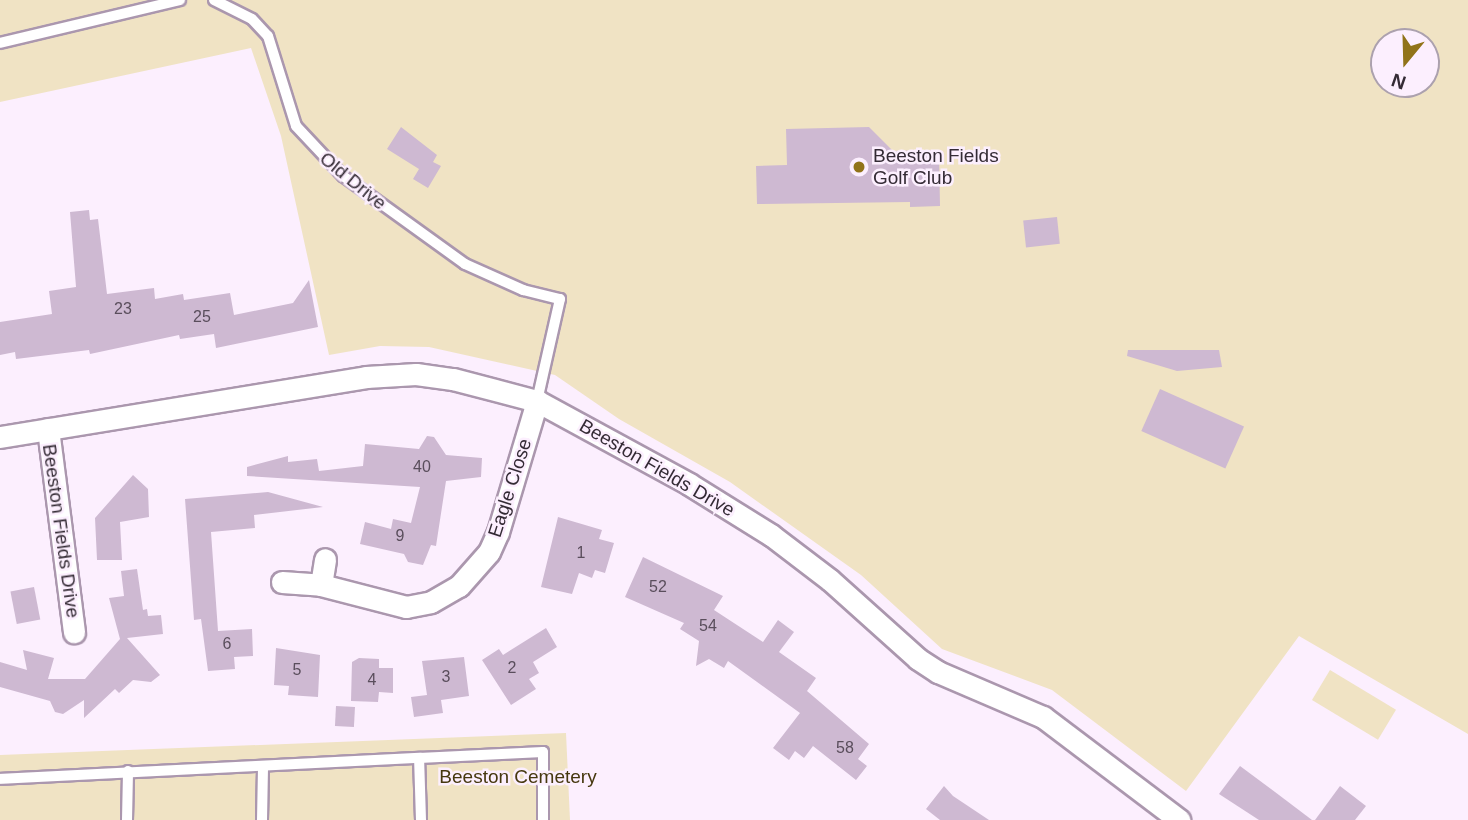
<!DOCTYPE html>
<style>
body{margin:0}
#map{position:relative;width:1468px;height:820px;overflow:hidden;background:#fceffe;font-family:Arial,sans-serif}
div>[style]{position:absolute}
.green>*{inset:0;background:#f0e3c4;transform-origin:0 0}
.building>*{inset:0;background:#ceb9d2;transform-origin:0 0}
.roads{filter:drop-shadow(2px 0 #ab97ae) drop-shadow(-2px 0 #ab97ae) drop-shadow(0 2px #ab97ae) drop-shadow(0 -2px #ab97ae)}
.service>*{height:10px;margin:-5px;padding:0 5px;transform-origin:5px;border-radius:5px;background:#fff}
.minor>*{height:21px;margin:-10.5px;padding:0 10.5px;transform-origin:10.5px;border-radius:10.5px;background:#fff}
.dots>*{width:19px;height:19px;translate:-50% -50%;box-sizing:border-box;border:4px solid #fceffe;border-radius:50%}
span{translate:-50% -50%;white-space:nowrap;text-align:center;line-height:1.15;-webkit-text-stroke:5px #fceffe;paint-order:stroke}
.number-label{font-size:16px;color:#5a4e5c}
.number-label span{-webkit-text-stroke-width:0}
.poi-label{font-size:19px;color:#342b35}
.left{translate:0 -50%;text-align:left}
.street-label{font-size:19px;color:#342b35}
.park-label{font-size:19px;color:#46380f}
.north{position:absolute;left:1370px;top:28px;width:70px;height:70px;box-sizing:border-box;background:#fceffe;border:2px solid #aca1ae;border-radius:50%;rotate:199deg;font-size:19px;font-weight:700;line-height:28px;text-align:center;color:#342b35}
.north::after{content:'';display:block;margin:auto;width:24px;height:32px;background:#917319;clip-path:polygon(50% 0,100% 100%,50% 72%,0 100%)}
</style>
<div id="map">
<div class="green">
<i style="clip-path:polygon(evenodd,0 0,1468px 0,1468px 734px,1299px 636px,1186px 791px,1052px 690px,942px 649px,861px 575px,730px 482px,619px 419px,555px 375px,429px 347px,380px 346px,329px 355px,281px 136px,251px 48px,0 102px,0 0,1384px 42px,1426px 42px,1426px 84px,1384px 84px,1384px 42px)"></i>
<i style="left:1330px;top:670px;width:77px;height:35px;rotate:31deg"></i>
<i style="clip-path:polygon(566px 733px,570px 820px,0 820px,0 755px)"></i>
</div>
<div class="building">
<i style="clip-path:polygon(401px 127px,437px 155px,433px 162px,441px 166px,428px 188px,413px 179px,419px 169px,387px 149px)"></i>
<i style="clip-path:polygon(869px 127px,893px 151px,939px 150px,940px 206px,910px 207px,910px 202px,757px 204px,756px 166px,787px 165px,786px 129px)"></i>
<i style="clip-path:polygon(89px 210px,90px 220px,98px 219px,107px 294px,154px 288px,155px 299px,183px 294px,184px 300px,230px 293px,234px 315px,293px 303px,309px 280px,318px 327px,216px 348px,214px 334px,180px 339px,179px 335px,90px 354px,89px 350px,16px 359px,15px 352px,0 355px,0 322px,52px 314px,49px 291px,76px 287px,70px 212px)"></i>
<i style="left:1057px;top:217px;width:27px;height:34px;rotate:84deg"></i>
<i style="clip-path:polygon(1128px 350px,1219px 350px,1222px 367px,1177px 371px,1127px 356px)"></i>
<i style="left:1160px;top:389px;width:92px;height:46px;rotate:24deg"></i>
<i style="clip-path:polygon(427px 436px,434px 437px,446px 455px,482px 458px,481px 477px,446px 481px,436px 546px,431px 545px,423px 565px,408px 562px,404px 554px,360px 544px,365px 522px,391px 529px,393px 519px,411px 523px,420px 487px,247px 476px,247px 467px,288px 456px,288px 462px,317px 459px,319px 471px,363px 466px,365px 444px,419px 449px)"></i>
<i style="clip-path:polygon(133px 475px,148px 489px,149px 517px,120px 522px,122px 560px,97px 560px,95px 518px)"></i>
<i style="clip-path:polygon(268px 492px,323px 507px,254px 515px,255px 528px,211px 532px,218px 631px,252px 629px,253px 656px,234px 657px,235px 669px,208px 671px,201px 619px,194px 620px,185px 499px)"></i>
<i style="clip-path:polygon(558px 517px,602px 530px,599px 539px,614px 543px,605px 573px,595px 570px,592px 578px,579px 573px,572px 594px,541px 587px)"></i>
<i style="clip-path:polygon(643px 557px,723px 596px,714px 610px,763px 642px,778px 620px,794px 632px,779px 652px,816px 678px,807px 691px,869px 744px,858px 759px,867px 766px,856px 780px,813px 746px,804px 758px,795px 751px,789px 760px,773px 748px,800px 713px,728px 661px,724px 668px,709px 659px,696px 666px,699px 641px,680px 629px,684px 623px,625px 597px)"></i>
<i style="clip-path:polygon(137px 569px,143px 610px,147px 609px,148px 616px,161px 615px,163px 634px,127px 638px,160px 675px,151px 682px,133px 680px,119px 693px,115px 689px,84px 718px,84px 700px,63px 714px,55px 712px,50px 701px,0 687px,0 662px,27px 670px,23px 650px,54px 658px,48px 679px,85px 679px,120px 639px,109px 598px,124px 596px,121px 571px)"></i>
<i style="left:34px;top:587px;width:33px;height:24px;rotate:79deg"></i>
<i style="clip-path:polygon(546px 628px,557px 647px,533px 662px,539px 673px,529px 679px,536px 689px,511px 705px,482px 660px,499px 649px,503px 655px)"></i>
<i style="clip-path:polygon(276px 648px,320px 655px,318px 697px,288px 695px,289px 686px,274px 685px)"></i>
<i style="clip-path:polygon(464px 657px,469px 696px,441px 700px,443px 713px,414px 717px,411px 697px,427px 695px,422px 661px)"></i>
<i style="clip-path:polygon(359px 658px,379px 659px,379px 668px,393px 668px,393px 693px,379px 692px,378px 702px,351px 701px,352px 662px)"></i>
<i style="left:336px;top:706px;width:19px;height:20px;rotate:3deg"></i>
<i style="clip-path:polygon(1240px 766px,1279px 795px,1312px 820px,1259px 820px,1219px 794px)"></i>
<i style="clip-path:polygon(944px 786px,953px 796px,989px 820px,940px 820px,926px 809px)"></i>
<i style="clip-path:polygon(1340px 786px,1366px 806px,1355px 820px,1315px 820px)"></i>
</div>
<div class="roads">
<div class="service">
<i style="left:214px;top:0;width:42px;rotate:26.6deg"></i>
<i style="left:252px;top:19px;width:23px;rotate:47deg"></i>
<i style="left:268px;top:36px;width:94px;rotate:72.7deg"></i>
<i style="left:296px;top:126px;width:69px;rotate:46.8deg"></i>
<i style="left:343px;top:176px;width:150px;rotate:35.8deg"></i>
<i style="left:465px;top:264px;width:64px;rotate:24.1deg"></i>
<i style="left:523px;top:290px;width:38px;rotate:14deg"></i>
<i style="left:560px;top:299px;width:105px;rotate:102.7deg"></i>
<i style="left:0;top:43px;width:185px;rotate:-13.4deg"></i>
<i style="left:0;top:779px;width:420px;rotate:-2.9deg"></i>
<i style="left:127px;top:820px;width:49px;rotate:-88.8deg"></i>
<i style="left:262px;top:820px;width:53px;rotate:-88.9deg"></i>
<i style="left:421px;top:820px;width:62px;rotate:-91.8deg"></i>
<i style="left:419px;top:758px;width:124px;rotate:-2.8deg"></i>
<i style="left:543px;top:752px;width:68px;rotate:90deg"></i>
</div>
<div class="minor">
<i style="left:48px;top:429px;width:205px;rotate:82.7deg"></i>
<i style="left:0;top:437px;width:371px;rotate:-9.3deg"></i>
<i style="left:366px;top:377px;width:50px;rotate:-3.4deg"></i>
<i style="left:416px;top:374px;width:37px;rotate:8deg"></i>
<i style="left:453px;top:379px;width:87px;rotate:14.7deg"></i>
<i style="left:537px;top:401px;width:173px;rotate:28.6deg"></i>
<i style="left:689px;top:484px;width:97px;rotate:31.9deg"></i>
<i style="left:771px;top:535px;width:74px;rotate:37.3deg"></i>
<i style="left:830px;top:580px;width:118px;rotate:41.9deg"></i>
<i style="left:918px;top:659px;width:24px;rotate:33deg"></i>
<i style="left:938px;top:672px;width:114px;rotate:23.2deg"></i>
<i style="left:1043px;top:717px;width:171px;rotate:37.1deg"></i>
<i style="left:282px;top:582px;width:39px;rotate:4deg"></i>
<i style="left:321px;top:585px;width:88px;rotate:14.5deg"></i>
<i style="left:406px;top:607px;width:25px;rotate:-11deg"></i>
<i style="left:431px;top:602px;width:32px;rotate:-30deg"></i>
<i style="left:459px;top:586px;width:45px;rotate:-48.6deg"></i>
<i style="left:489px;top:552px;width:22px;rotate:-66deg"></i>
<i style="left:498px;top:532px;width:137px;rotate:-73.4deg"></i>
<i style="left:321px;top:585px;width:26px;rotate:-81deg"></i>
</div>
</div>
<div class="dots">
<i style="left:859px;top:167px;background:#917319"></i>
</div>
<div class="number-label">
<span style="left:123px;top:309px">23</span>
<span style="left:202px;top:317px">25</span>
<span style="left:422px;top:467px">40</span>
<span style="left:400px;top:536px">9</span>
<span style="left:581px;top:553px">1</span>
<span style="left:658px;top:587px">52</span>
<span style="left:708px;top:626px">54</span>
<span style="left:227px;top:644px">6</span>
<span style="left:512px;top:668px">2</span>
<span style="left:297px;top:670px">5</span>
<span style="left:446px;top:677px">3</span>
<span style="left:372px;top:680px">4</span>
<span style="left:845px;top:748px">58</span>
</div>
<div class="poi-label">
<span class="left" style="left:873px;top:167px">Beeston Fields<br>Golf Club</span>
</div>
<div class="street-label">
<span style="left:353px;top:181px;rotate:39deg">Old Drive</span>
<span style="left:657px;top:468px;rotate:30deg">Beeston Fields Drive</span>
<span style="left:510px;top:488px;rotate:-72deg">Eagle Close</span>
<span style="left:61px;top:531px;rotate:82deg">Beeston Fields Drive</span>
</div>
<div class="park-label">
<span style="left:518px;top:777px">Beeston Cemetery</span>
</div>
<div class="north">N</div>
</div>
